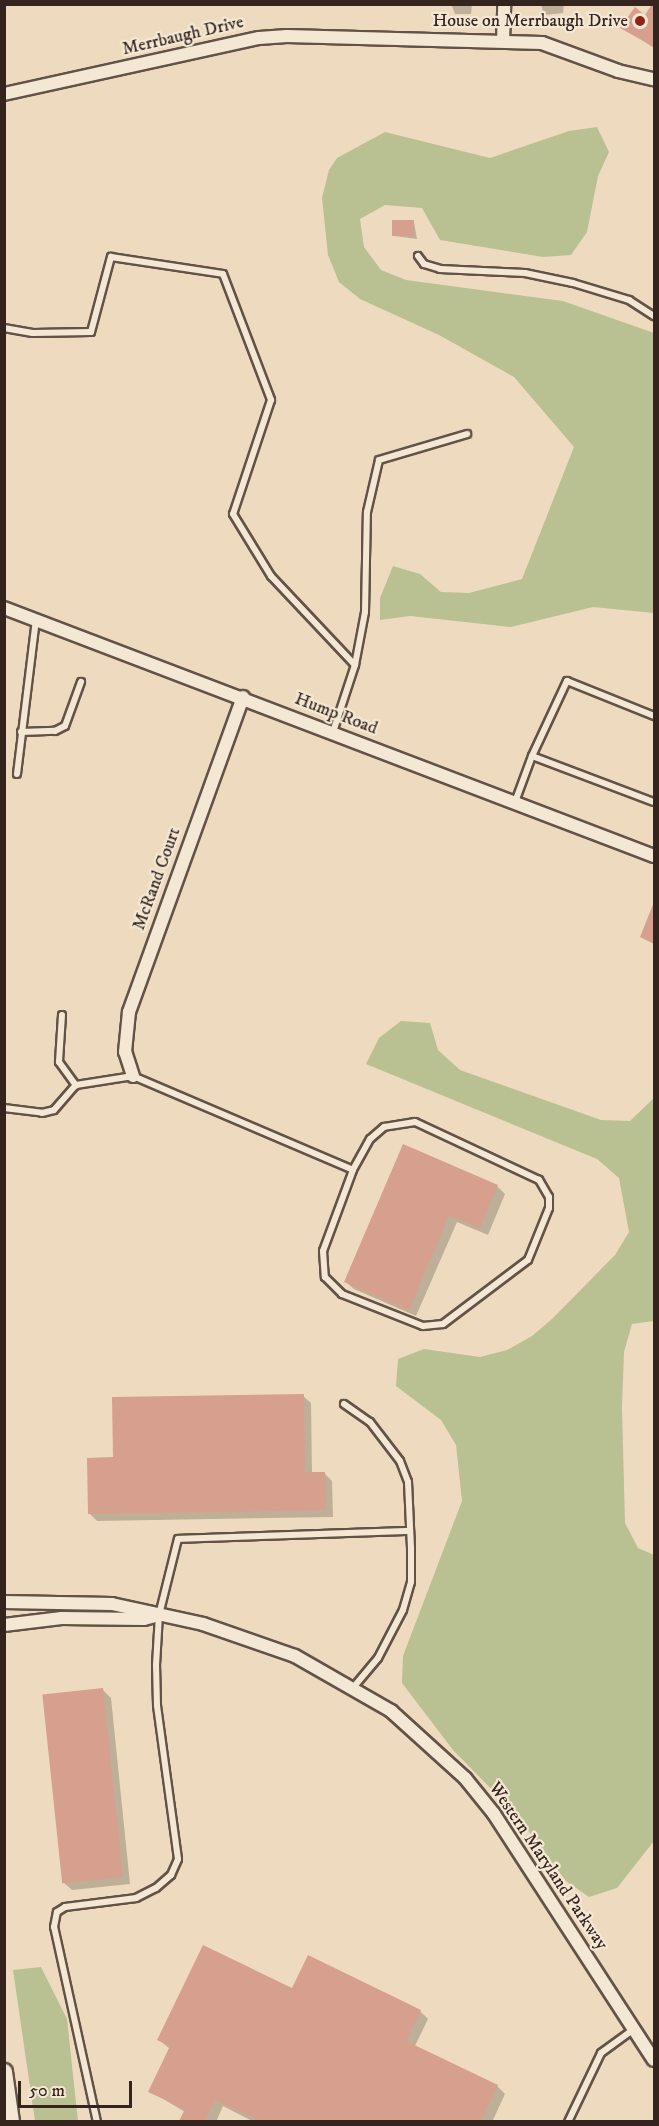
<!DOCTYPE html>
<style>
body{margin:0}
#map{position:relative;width:659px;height:2126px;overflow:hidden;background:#eedbbf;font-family:"IM FELL DW Pica",serif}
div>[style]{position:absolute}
.green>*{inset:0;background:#b9c092}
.shadow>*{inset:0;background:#0003}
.building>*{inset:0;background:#d79f8e;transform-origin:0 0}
.roads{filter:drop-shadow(2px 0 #635246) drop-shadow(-2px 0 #635246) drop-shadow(0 2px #635246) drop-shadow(0 -2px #635246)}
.service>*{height:6px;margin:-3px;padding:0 3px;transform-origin:3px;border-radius:3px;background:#f4e8d5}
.minor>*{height:12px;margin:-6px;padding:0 6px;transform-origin:6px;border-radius:6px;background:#f4e8d5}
.secondary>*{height:16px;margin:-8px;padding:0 8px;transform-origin:8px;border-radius:8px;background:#f4e8d5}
.dots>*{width:16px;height:16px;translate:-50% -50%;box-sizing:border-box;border:3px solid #f4e8d5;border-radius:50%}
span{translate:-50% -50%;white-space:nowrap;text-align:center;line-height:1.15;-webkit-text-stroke:4.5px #f4e8d5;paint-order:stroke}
.poi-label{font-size:18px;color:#35241e}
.right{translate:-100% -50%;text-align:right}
.street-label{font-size:18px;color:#35241e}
.frame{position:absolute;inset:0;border:6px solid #35241e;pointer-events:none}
.scale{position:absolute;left:18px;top:2081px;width:114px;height:27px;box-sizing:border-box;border:3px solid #35241e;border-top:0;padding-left:8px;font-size:18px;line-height:21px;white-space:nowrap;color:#35241e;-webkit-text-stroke:4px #f4e8d5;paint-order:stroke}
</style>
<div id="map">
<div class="green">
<i style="clip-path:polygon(597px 127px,609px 152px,598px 176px,587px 232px,571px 255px,543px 257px,440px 240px,422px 208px,385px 205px,360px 219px,364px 247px,381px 270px,406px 280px,563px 301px,654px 333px,654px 613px,593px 607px,511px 627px,410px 616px,380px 620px,380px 598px,393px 566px,420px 574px,441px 592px,469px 593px,522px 579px,574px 447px,514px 377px,439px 335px,360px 299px,339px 282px,328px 255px,322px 198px,329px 170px,337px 158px,385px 132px,490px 158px,569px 131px)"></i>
<i style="clip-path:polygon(401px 1021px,430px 1023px,438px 1050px,460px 1070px,601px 1120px,630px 1121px,654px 1098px,654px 1321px,632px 1324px,624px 1352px,622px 1408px,625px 1523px,638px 1548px,654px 1555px,654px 1841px,617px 1888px,589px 1897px,566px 1881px,514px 1812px,453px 1750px,402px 1683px,403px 1656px,462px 1501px,456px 1445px,441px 1420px,396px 1386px,398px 1359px,424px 1349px,480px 1357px,507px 1350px,532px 1336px,552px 1319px,615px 1255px,629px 1232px,619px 1178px,597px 1159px,366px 1064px,379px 1038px)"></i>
<i style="clip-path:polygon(41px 1967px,67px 2019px,78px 2121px,35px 2121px,13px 1970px)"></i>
</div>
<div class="shadow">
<i style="clip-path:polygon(451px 4px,472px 4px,471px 14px,455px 14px)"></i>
<i style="clip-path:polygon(541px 4px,564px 4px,563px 13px,544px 15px)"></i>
<i style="clip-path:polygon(654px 4px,654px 48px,622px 27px,645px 17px)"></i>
<i style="clip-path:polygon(414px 222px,417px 239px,394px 236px)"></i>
<i style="clip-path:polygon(403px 1146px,497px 1186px,505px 1194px,488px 1235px,457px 1222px,416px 1316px,354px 1289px,346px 1282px)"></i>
<i style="clip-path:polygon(303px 1396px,311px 1403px,312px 1473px,324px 1473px,332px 1481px,333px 1517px,97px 1521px,89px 1513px,115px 1459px)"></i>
<i style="clip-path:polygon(103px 1690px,111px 1698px,130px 1884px,72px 1890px,64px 1883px)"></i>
<i style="clip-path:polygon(293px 1990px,420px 2011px,428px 2019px,415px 2046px,497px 2086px,505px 2094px,492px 2122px,254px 2122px,223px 2106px,216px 2122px,182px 2122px,185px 2112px,150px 2091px,170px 2049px,159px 2040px)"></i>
</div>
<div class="building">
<i style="clip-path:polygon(652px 4px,654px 4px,654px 47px,620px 28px,635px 7px,645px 15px)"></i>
<i style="left:392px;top:220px;width:22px;height:16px"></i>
<i style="clip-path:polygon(654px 902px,654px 944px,640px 937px)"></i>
<i style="clip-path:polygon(403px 1144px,498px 1185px,480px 1228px,449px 1215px,409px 1310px,344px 1282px)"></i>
<i style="clip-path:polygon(304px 1394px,305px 1472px,325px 1472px,326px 1510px,88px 1514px,87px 1458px,113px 1457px,112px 1397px)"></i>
<i style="left:103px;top:1688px;width:190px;height:61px;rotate:84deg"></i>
<i style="clip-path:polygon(203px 1945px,292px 1988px,308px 1955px,421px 2010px,406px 2041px,498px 2085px,481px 2121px,260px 2121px,215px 2100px,205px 2121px,179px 2121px,185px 2109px,148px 2092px,170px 2046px,157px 2040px)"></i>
</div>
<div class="roads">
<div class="service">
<i style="left:418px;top:256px;width:10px;rotate:53deg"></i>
<i style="left:424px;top:264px;width:17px;rotate:17deg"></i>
<i style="left:440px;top:269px;width:85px;rotate:2.7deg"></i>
<i style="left:525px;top:273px;width:49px;rotate:11.8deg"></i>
<i style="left:573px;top:283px;width:59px;rotate:16.9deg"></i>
<i style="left:629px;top:300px;width:30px;rotate:33deg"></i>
<i style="left:4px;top:328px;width:29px;rotate:10deg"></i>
<i style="left:33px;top:333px;width:58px;rotate:-1deg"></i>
<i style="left:91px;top:332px;width:78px;rotate:-75.1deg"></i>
<i style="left:111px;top:257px;width:113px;rotate:8.6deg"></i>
<i style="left:223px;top:274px;width:135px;rotate:69.1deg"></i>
<i style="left:271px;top:400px;width:120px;rotate:108.4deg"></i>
<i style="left:233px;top:514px;width:73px;rotate:58.5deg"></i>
<i style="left:271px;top:576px;width:122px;rotate:46.7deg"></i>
<i style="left:21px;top:732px;width:34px;rotate:-2deg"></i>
<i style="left:55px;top:731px;width:11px;rotate:-27deg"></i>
<i style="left:65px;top:726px;width:47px;rotate:-70deg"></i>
<i style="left:333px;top:732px;width:71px;rotate:-71.8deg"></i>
<i style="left:355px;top:665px;width:54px;rotate:-79.3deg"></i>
<i style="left:365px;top:612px;width:100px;rotate:-88.9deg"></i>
<i style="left:367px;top:512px;width:53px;rotate:-77deg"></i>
<i style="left:379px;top:460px;width:92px;rotate:-16.5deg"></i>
<i style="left:532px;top:756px;width:83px;rotate:-65deg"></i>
<i style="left:567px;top:681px;width:94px;rotate:21.9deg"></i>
<i style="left:17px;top:774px;width:155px;rotate:-83deg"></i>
<i style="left:515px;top:802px;width:49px;rotate:-69.7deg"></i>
<i style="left:532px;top:756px;width:130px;rotate:20.7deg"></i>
<i style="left:62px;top:1015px;width:47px;rotate:93.7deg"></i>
<i style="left:59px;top:1062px;width:29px;rotate:54deg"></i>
<i style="left:4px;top:1108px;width:38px;rotate:7deg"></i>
<i style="left:42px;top:1113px;width:12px;rotate:-14deg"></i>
<i style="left:54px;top:1110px;width:33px;rotate:-49deg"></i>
<i style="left:76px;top:1085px;width:58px;rotate:-9deg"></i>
<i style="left:133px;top:1076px;width:239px;rotate:23.1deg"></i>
<i style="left:353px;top:1170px;width:86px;rotate:110.3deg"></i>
<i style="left:323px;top:1251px;width:26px;rotate:86deg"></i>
<i style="left:325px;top:1277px;width:24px;rotate:45deg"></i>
<i style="left:342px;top:1294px;width:87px;rotate:21.6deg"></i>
<i style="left:423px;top:1326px;width:20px;rotate:-6deg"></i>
<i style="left:443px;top:1324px;width:106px;rotate:-37deg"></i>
<i style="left:528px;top:1260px;width:56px;rotate:-68deg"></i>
<i style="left:549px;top:1208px;width:11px;rotate:-90deg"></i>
<i style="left:549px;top:1197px;width:20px;rotate:-120deg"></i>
<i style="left:539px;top:1180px;width:137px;rotate:-154.9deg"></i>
<i style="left:415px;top:1122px;width:31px;rotate:171deg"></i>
<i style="left:384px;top:1127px;width:18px;rotate:139deg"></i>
<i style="left:370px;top:1139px;width:35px;rotate:119deg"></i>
<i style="left:344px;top:1404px;width:32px;rotate:35deg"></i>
<i style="left:370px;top:1422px;width:49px;rotate:52.4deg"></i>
<i style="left:400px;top:1461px;width:22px;rotate:69deg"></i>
<i style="left:408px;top:1482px;width:66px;rotate:87.4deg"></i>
<i style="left:411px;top:1548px;width:34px;rotate:90deg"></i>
<i style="left:411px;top:1582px;width:29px;rotate:106deg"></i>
<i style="left:403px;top:1610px;width:54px;rotate:117.5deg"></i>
<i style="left:378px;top:1658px;width:38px;rotate:130deg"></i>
<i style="left:97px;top:2122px;width:200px;rotate:-102.4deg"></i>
<i style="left:54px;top:1927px;width:15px;rotate:-79deg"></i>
<i style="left:57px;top:1912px;width:9px;rotate:-32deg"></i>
<i style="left:65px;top:1907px;width:72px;rotate:-7.2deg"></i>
<i style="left:136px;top:1898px;width:22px;rotate:-27deg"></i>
<i style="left:156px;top:1888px;width:20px;rotate:-41deg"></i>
<i style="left:171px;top:1875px;width:17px;rotate:-66deg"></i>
<i style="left:178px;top:1859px;width:155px;rotate:-97.8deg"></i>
<i style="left:157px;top:1705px;width:40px;rotate:-91.4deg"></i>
<i style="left:156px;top:1665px;width:50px;rotate:-86.6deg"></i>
<i style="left:159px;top:1615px;width:78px;rotate:-76deg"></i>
<i style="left:178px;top:1539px;width:232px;rotate:-2deg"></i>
<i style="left:568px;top:2122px;width:76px;rotate:-64.4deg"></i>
<i style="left:601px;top:2053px;width:41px;rotate:-36deg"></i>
</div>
<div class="minor">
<i style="left:503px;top:41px;width:37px;rotate:-88deg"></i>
<i style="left:4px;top:94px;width:261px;rotate:-12.4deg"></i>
<i style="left:259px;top:38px;width:28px;rotate:-4deg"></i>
<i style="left:287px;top:36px;width:255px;rotate:1.6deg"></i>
<i style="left:542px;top:43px;width:81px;rotate:20.2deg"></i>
<i style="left:618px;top:71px;width:37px;rotate:13deg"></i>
<i style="left:4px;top:608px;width:696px;rotate:20.88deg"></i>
<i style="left:133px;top:1076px;width:25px;rotate:-108deg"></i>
<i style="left:125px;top:1052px;width:40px;rotate:-84.3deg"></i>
<i style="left:129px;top:1012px;width:335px;rotate:-70.1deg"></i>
<i style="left:4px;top:1602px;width:108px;rotate:1.1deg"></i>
<i style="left:112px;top:1604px;width:93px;rotate:12.4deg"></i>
<i style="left:203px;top:1624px;width:97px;rotate:19.2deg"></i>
<i style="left:295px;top:1656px;width:111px;rotate:29.8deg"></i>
<i style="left:391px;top:1711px;width:100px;rotate:42.2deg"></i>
<i style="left:465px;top:1778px;width:46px;rotate:51.1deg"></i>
<i style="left:494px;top:1814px;width:293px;rotate:57deg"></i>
<i style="left:4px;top:1625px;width:58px;rotate:-6.9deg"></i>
<i style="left:62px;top:1618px;width:82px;rotate:0.7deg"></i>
<i style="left:144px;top:1619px;width:16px;rotate:-15deg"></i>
</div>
<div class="secondary">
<i style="left:4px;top:2072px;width:50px;rotate:82deg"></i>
</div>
</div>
<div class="dots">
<i style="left:640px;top:21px;background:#8f2418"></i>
</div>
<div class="poi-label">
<span class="right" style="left:628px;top:21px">House on Merrbaugh Drive</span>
</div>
<div class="street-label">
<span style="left:183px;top:36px;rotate:-13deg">Merrbaugh Drive</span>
<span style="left:336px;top:714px;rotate:21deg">Hump Road</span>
<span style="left:157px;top:879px;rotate:-70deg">McRand Court</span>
<span style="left:548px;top:1866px;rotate:56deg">Western Maryland Parkway</span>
</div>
<div class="frame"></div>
<div class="scale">50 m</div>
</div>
